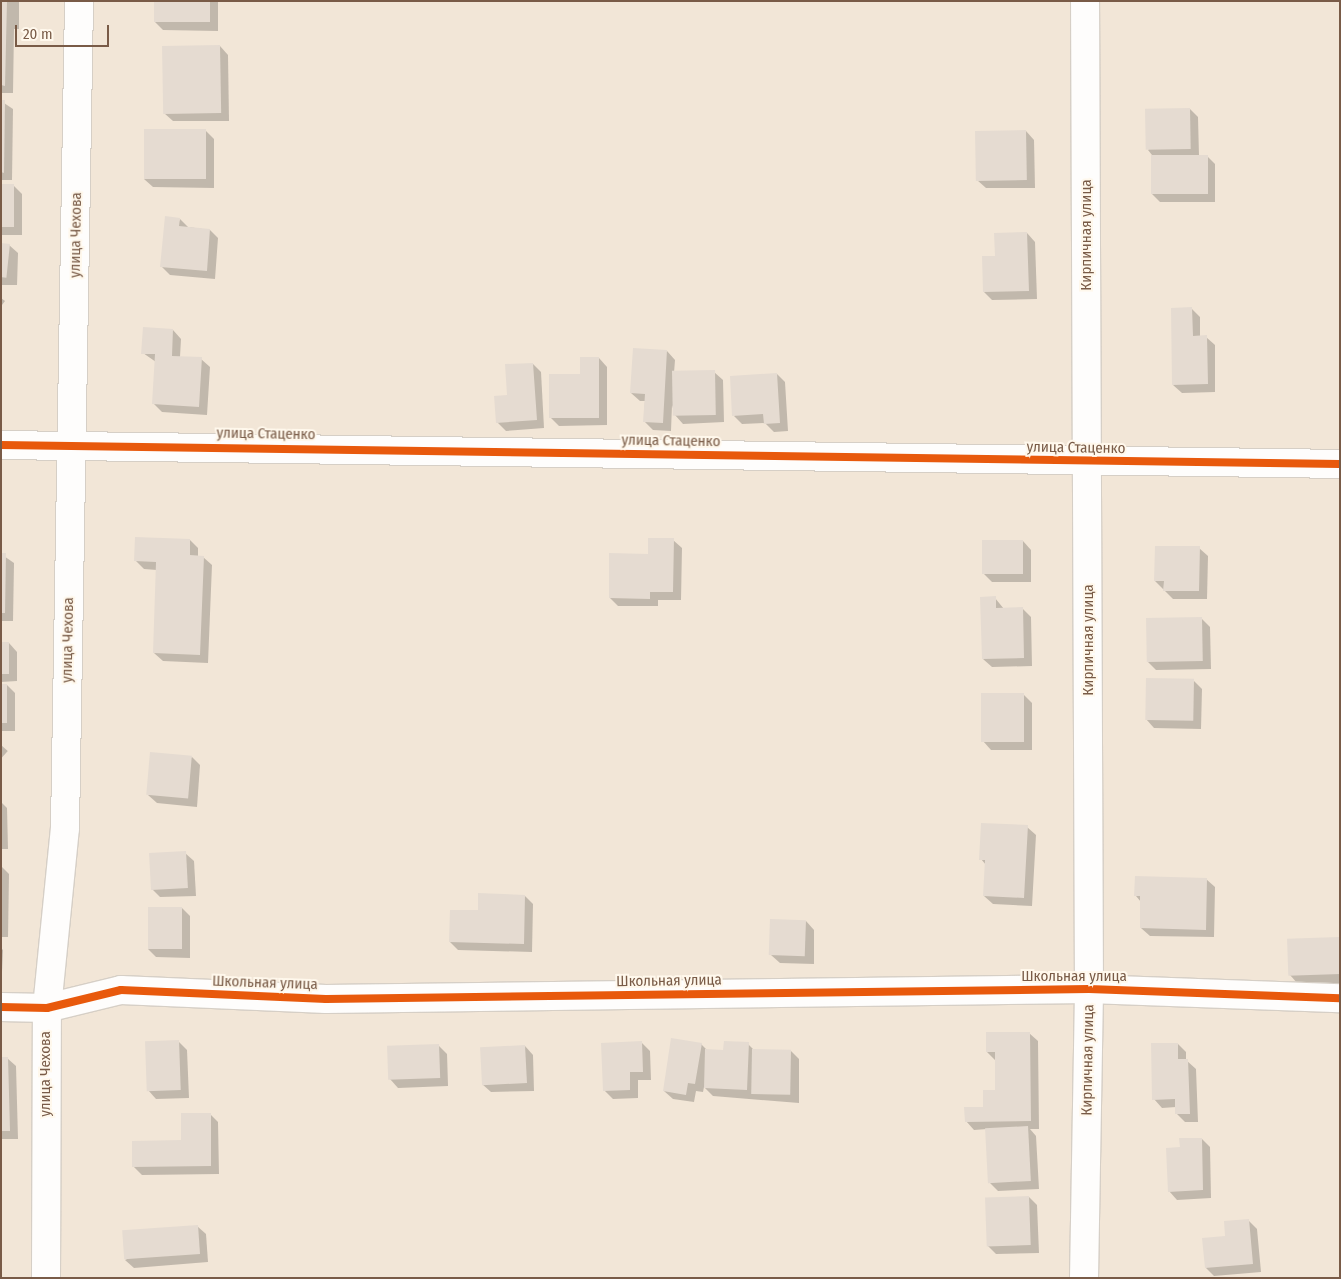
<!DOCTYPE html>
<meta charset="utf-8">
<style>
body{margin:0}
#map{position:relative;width:1341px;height:1279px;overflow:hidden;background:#f8f3ea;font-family:"Fira Sans Condensed",sans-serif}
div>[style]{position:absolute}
.residential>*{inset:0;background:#f2e6d7;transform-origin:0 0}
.shadow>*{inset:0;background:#0003;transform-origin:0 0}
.building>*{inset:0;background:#e5dbd1;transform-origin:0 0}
.roads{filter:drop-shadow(1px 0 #d6cfc6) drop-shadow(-1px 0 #d6cfc6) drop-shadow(0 1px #d6cfc6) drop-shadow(0 -1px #d6cfc6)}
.street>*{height:28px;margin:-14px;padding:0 14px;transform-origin:14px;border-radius:14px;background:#fefdfc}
.cycleway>*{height:8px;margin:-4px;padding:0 4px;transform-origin:4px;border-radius:4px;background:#e8590c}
span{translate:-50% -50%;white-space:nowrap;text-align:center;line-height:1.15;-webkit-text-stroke:4px #fff8ec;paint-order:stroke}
.street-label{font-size:15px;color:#795b47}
.frame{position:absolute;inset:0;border:2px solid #795b47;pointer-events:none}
.scale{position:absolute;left:15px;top:25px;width:94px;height:22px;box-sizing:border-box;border:2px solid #795b47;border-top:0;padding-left:6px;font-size:15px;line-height:18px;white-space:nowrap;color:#795b47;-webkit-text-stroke:4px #fff8ec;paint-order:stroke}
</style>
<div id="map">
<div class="residential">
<i style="left:1px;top:1px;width:1339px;height:1277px"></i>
</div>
<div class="shadow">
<i style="clip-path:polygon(1px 1px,19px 1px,19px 29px,14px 29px,13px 93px,1px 93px)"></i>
<i style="clip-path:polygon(155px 1px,218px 1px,218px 31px,163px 30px,155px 22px)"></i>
<i style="clip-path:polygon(220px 46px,228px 55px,229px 121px,173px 121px,164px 113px)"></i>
<i style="clip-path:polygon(1px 101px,13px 109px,12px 180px,1px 180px)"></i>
<i style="clip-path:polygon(1190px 109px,1198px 117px,1199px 156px,1207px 156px,1215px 164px,1215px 202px,1160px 202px,1152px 194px,1152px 155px,1148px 150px)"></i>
<i style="clip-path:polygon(206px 131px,214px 139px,214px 188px,153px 187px,144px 179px)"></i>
<i style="clip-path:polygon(1026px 131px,1034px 140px,1035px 188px,986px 188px,977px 180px)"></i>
<i style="clip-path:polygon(1px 185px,13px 185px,22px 194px,22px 235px,1px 235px)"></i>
<i style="clip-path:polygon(180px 219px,188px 227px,210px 230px,218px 238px,215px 279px,170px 275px,162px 267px)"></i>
<i style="clip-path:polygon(1027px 233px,1035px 242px,1037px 299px,992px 300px,984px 292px,996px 257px)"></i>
<i style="clip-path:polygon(1px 245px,9px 245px,18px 253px,17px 285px,1px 285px)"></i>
<i style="left:1px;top:298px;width:5px;height:47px;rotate:37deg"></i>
<i style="clip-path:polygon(1191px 308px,1200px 317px,1200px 337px,1206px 337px,1215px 345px,1215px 392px,1182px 393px,1173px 385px)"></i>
<i style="clip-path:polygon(173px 330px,181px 339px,180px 357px,201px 359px,210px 367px,207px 415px,162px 412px,154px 404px,156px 362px,143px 353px)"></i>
<i style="clip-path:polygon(667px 351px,675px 360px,674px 373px,714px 372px,723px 380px,724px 422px,683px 424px,675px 415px,672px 405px,671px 431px,653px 430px,644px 421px,645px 401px,640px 401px,631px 393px)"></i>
<i style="clip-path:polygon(599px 358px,607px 367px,607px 425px,559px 426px,550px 417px,582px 375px)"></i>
<i style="clip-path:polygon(533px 364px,541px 372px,544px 428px,506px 431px,497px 422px,509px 397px)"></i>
<i style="clip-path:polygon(777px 374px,785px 382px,788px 431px,774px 432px,765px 423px,742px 424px,734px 416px)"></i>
<i style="clip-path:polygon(190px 540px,198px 548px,198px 557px,203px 557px,212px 565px,208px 663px,163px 661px,154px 653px,157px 570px,144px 569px,136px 561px)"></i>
<i style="clip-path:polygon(673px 540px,682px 548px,681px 600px,658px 600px,658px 606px,618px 606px,610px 598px,649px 555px)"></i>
<i style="clip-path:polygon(1023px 541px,1031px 550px,1031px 582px,992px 582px,984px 574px)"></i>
<i style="clip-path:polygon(1199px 548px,1208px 556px,1207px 599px,1173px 599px,1155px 581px)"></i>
<i style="clip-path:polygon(1px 554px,14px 563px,13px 621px,1px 621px)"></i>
<i style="clip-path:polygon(995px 598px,1004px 609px,1022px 608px,1031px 617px,1032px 666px,992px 667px,983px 659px)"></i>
<i style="clip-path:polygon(1202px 619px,1210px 627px,1211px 669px,1156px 670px,1148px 662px)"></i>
<i style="clip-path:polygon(1px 643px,9px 643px,17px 652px,17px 681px,1px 682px)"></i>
<i style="clip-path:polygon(1194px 681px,1202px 689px,1201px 729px,1154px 728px,1146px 719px)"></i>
<i style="clip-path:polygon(1px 685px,7px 685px,15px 693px,15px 731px,1px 731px)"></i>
<i style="clip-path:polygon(1024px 695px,1032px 703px,1032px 750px,991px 750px,983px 741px)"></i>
<i style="left:1px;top:745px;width:9px;height:52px;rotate:41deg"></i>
<i style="clip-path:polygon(192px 757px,200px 765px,197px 807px,157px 803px,148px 795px)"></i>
<i style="clip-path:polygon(1px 802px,7px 808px,8px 849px,1px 849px)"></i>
<i style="clip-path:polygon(1027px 827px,1036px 835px,1032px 906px,993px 904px,984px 896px,986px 865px,981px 859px)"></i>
<i style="clip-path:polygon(185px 853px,194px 861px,196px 896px,160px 897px,152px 889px)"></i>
<i style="clip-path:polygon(1px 866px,9px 874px,8px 937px,1px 937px)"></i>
<i style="clip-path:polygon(1206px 879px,1215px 887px,1214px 937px,1150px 936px,1141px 928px,1141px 902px,1136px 896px)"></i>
<i style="clip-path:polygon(525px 896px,533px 904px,532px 952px,458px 950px,450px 942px,479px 911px)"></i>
<i style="clip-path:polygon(182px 908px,190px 916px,190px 958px,156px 957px,148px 949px)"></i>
<i style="clip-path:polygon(806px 921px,814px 930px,814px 964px,780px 963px,771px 955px)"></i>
<i style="clip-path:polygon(1339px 939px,1340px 983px,1298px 984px,1290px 975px)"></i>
<i style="clip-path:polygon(1px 948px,3px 950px,2px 972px,1px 971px)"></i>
<i style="clip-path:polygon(1029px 1033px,1038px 1041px,1039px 1129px,1030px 1129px,1036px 1136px,1039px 1189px,998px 1191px,990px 1183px,987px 1129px,974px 1130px,966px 1121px,984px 1108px,997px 1092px,996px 1061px,987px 1052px)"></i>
<i style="clip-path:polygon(179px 1042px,187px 1050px,189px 1098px,156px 1099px,148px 1090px)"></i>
<i style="clip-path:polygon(641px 1042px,650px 1051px,651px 1080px,638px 1080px,638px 1098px,613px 1099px,604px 1090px)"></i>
<i style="clip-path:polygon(701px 1044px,708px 1051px,724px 1051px,748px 1044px,755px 1051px,791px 1051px,799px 1059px,799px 1103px,713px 1096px,704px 1087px,703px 1092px,696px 1091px,694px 1102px,673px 1099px,664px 1091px)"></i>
<i style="clip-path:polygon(1178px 1044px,1186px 1052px,1186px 1060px,1196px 1069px,1198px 1122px,1185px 1122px,1177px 1114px,1176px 1107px,1162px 1108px,1154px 1099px)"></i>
<i style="clip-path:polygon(438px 1045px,447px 1054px,448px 1086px,398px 1088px,390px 1079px)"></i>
<i style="clip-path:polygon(525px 1046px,533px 1055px,534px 1091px,491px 1092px,482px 1084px)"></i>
<i style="clip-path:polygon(1px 1058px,7px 1058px,16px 1066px,18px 1139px,1px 1139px)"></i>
<i style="clip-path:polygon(210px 1114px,218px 1122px,219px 1174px,142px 1175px,133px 1166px,183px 1141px)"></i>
<i style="clip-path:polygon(1202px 1139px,1210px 1147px,1211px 1198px,1177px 1200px,1169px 1191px,1181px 1149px)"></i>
<i style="clip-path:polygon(1029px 1197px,1037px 1205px,1039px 1253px,996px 1254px,988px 1246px)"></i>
<i style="clip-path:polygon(1248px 1220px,1257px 1229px,1261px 1272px,1214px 1276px,1206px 1268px,1226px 1237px)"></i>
<i style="clip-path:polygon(197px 1226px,206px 1234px,208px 1262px,134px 1268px,125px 1260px)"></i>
</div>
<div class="building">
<i style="clip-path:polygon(1px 1px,7px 1px,5px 86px,1px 85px)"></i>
<i style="left:154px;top:1px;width:56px;height:21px"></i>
<i style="left:220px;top:45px;width:68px;height:58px;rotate:89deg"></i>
<i style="clip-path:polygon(1px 100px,5px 100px,4px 173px,1px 172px)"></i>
<i style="left:1190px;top:108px;width:41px;height:45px;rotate:89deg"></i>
<i style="left:144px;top:129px;width:62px;height:50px"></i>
<i style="left:1026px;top:130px;width:50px;height:51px;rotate:89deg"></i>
<i style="left:1151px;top:155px;width:57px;height:39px"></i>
<i style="left:1px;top:184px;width:13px;height:43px"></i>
<i style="clip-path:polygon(165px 216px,180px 218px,179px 226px,210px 229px,207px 271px,160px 267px)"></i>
<i style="clip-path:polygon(1027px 232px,1029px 291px,983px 292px,982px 256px,995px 256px,994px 233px)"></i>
<i style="left:1px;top:243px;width:9px;height:34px;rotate:6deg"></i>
<i style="clip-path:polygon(1192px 307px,1193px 336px,1207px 335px,1208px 384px,1172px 385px,1171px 308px)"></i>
<i style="clip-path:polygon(143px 327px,173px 329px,172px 356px,202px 357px,199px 407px,152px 404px,155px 354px,141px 354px)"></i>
<i style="clip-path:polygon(633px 348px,667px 350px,663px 423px,643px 422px,645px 394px,630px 393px)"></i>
<i style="clip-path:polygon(580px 357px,599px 357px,599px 418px,549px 418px,549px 374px,580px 374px)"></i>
<i style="clip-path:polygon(533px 363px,537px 420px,496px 423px,494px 396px,507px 395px,505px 364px)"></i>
<i style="left:715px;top:370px;width:45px;height:43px;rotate:89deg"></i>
<i style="clip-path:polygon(777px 373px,780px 423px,764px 424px,763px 414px,732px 416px,730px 376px)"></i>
<i style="clip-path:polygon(135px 537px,190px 539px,190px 555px,204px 556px,200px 655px,153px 653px,156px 562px,134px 561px)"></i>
<i style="clip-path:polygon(648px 538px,674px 538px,673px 592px,650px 592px,650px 599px,609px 598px,609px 553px,648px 554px)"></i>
<i style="left:982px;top:540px;width:41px;height:34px"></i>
<i style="clip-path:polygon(1155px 546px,1200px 546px,1199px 591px,1163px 591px,1164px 581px,1154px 581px)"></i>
<i style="clip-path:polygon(1px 553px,6px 553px,5px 613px,1px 613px)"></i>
<i style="clip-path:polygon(996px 596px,996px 608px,1023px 607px,1024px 658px,982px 659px,980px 597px)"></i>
<i style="left:1202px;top:617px;width:44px;height:56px;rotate:89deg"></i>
<i style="left:1px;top:642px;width:8px;height:32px"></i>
<i style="left:1146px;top:678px;width:48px;height:42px;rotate:1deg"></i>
<i style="left:1px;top:684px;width:6px;height:39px"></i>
<i style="left:981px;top:693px;width:43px;height:49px"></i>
<i style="left:150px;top:752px;width:42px;height:43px;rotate:5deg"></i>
<i style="clip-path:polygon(981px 823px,1028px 825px,1024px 898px,983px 896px,985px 860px,979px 860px)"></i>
<i style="left:186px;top:851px;width:37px;height:37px;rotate:87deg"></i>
<i style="clip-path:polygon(1135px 876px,1207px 878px,1206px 930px,1140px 928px,1140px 896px,1134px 896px)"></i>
<i style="clip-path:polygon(478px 893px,525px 895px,524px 944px,449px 942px,450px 910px,478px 910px)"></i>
<i style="left:148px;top:907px;width:34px;height:42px"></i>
<i style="left:770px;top:919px;width:36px;height:36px;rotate:2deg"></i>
<i style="left:1339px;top:937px;width:37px;height:52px;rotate:88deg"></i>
<i style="clip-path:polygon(986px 1032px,1030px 1032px,1031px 1121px,965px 1122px,964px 1107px,983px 1107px,983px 1090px,995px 1090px,995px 1052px,986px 1052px)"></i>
<i style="clip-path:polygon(671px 1038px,702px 1043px,695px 1084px,688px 1083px,686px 1095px,663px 1091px)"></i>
<i style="left:179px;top:1040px;width:50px;height:34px;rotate:88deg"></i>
<i style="clip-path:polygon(642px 1041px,643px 1072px,630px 1072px,630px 1090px,603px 1091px,601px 1043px)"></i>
<i style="clip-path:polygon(724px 1041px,749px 1042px,747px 1090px,704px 1088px,705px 1049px,723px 1050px)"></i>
<i style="clip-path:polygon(1151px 1043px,1178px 1043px,1178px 1059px,1188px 1059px,1190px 1114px,1175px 1114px,1175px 1099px,1152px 1100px)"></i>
<i style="left:439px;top:1044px;width:34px;height:52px;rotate:88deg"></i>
<i style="left:525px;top:1045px;width:38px;height:45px;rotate:87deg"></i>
<i style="left:752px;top:1049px;width:39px;height:45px;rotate:1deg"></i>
<i style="clip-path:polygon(1px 1057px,8px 1057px,10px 1131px,1px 1131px)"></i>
<i style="clip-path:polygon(181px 1113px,211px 1113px,211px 1166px,132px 1167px,132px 1141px,181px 1140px)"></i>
<i style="left:1028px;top:1126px;width:55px;height:43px;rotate:87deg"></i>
<i style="clip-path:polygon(1179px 1138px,1202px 1138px,1203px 1190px,1168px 1192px,1166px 1148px,1180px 1147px)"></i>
<i style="left:1029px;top:1196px;width:49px;height:44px;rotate:88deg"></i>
<i style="clip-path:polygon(1249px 1219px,1253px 1264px,1205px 1268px,1202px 1238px,1225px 1236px,1224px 1221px)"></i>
<i style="left:198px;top:1225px;width:29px;height:76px;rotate:86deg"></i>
</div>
<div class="roads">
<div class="street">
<i style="left:1px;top:445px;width:1339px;rotate:0.81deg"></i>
<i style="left:1px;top:1007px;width:46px;rotate:1.2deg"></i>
<i style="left:47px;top:1008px;width:76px;rotate:-13.7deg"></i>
<i style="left:121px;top:990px;width:205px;rotate:2.5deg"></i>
<i style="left:326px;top:999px;width:763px;rotate:-0.75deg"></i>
<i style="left:1089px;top:989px;width:251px;rotate:2.1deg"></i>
<i style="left:46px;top:1278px;width:270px;rotate:-89.8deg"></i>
<i style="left:47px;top:1008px;width:181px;rotate:-84.3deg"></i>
<i style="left:65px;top:828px;width:827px;rotate:-89.03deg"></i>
<i style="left:1084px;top:1278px;width:289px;rotate:-89deg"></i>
<i style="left:1089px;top:989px;width:988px;rotate:-90.23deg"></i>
</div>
</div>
<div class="cycleway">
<i style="left:1px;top:445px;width:1339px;rotate:0.81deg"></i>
<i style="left:1px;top:1007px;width:46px;rotate:1.2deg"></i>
<i style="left:47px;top:1008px;width:76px;rotate:-13.7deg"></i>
<i style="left:121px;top:990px;width:205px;rotate:2.5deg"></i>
<i style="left:326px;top:999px;width:763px;rotate:-0.75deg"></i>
<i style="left:1089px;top:989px;width:251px;rotate:2.1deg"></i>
</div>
<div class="street-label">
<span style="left:76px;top:235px;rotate:-89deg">улица Чехова</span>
<span style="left:1087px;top:235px;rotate:-90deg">Кирпичная улица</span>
<span style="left:266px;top:434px;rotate:1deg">улица Стаценко</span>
<span style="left:671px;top:441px;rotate:1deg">улица Стаценко</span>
<span style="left:1076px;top:448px;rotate:1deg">улица Стаценко</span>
<span style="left:68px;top:640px;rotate:-89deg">улица Чехова</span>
<span style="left:1089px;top:640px;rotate:-90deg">Кирпичная улица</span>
<span style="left:1074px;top:977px">Школьная улица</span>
<span style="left:669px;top:981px;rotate:-1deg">Школьная улица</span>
<span style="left:265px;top:983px;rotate:2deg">Школьная улица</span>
<span style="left:1088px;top:1060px;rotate:-89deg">Кирпичная улица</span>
<span style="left:46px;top:1074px;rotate:-90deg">улица Чехова</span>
</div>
<div class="frame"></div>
<div class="scale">20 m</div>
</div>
